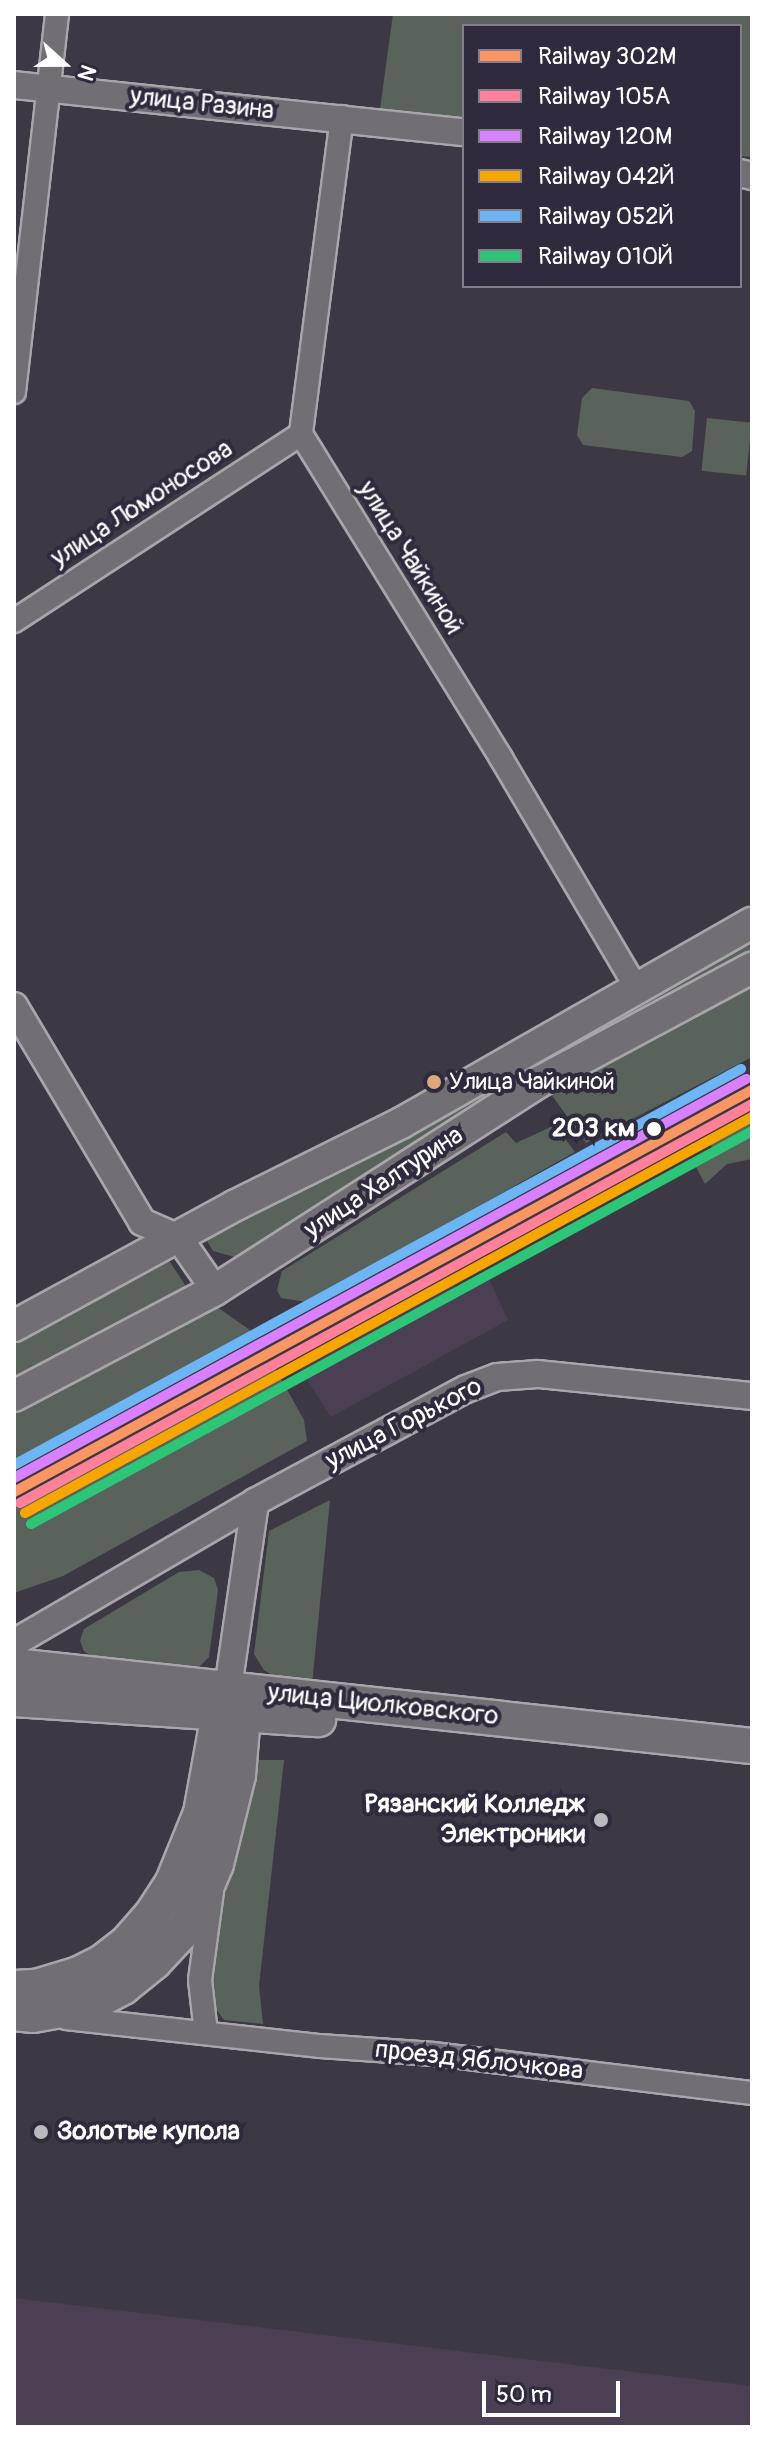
<!DOCTYPE html>
<meta charset="utf-8">
<style>
body{margin:0}
#map{position:relative;width:766px;height:2441px;overflow:hidden;background:#3d3944;font-family:Pangolin,sans-serif}
div>[style]{position:absolute}
.built>*{inset:0;background:#4a3f53}
.green>*{inset:0;background:#5a635b;transform-origin:0 0}
.roads{filter:drop-shadow(2px 0 #a8a6ab) drop-shadow(-2px 0 #a8a6ab) drop-shadow(0 2px #a8a6ab) drop-shadow(0 -2px #a8a6ab)}
.minor>*{height:22px;margin:-11px;padding:0 11px;transform-origin:11px;border-radius:11px;background:#716f74}
.tertiary>*{height:26px;margin:-13px;padding:0 13px;transform-origin:13px;border-radius:13px;background:#716f74}
.secondary>*{height:30px;margin:-15px;padding:0 15px;transform-origin:15px;border-radius:15px;background:#716f74}
.primary>*{height:34px;margin:-17px;padding:0 17px;transform-origin:17px;border-radius:17px;background:#716f74}
.rail-1>*{height:10px;margin:-5px;padding:0 5px;transform-origin:5px;border-radius:5px;background:#fb9564}
.rail-2>*{height:10px;margin:-5px;padding:0 5px;transform-origin:5px;border-radius:5px;background:#ff8098}
.rail-3>*{height:10px;margin:-5px;padding:0 5px;transform-origin:5px;border-radius:5px;background:#d880ff}
.rail-4>*{height:10px;margin:-5px;padding:0 5px;transform-origin:5px;border-radius:5px;background:#f7a600}
.rail-5>*{height:10px;margin:-5px;padding:0 5px;transform-origin:5px;border-radius:5px;background:#6db6f5}
.rail-6>*{height:10px;margin:-5px;padding:0 5px;transform-origin:5px;border-radius:5px;background:#2dc577}
.dots>*{width:22px;height:22px;translate:-50% -50%;box-sizing:border-box;border:4px solid #2f2a3d;border-radius:50%}
span{translate:-50% -50%;white-space:nowrap;text-align:center;line-height:1.15;-webkit-text-stroke:8px #2f2a3d;paint-order:stroke}
.bus-label{font-size:24px;color:#fff}
.left{translate:0 -50%;text-align:left}
.street-label{font-size:26px;color:#fff}
.stop-label{font-size:26px;color:#fff;font-weight:700}
.right{translate:-100% -50%;text-align:right}
.poi-label{font-size:26px;color:#fff;font-weight:700}
.frame{position:absolute;inset:0;border:16px solid #fff;pointer-events:none}
.legend{position:absolute;left:462px;top:24px;width:280px;height:264px;box-sizing:border-box;background:#2f2a3d;border:2px solid #827f8b;margin:0;padding:10px 14px;list-style:none;font-size:24px;color:#fff}
.legend li{display:flex;align-items:center;gap:16px;height:40px}
.legend b{width:40px;border:2px solid #827f8b}
.north{position:absolute;left:24px;top:24px;width:80px;height:80px;-webkit-text-stroke:6px #2f2a3d;paint-order:stroke;rotate:111deg;font-size:22px;font-weight:700;line-height:32px;text-align:center;color:#fff}
.north::after{content:'';display:block;margin:auto;width:28px;height:36px;background:#fff;clip-path:polygon(50% 0,100% 100%,50% 72%,0 100%)}
.scale{position:absolute;left:482px;top:2381px;width:138px;height:36px;box-sizing:border-box;border:4px solid #fff;border-top:0;padding-left:10px;font-size:24px;line-height:28px;white-space:nowrap;color:#fff;-webkit-text-stroke:6px #2f2a3d;paint-order:stroke}
</style>
<div id="map">
<div class="built">
<i style="clip-path:polygon(488px 1277px,508px 1320px,331px 1417px,295px 1361px,452px 1281px,459px 1292px)"></i>
<i style="clip-path:polygon(14px 2298px,752px 2386px,752px 2427px,14px 2427px)"></i>
</div>
<div class="green">
<i style="clip-path:polygon(393px 14px,752px 14px,752px 157px,740px 156px,740px 26px,464px 26px,464px 120px,380px 109px)"></i>
<i style="clip-path:polygon(592px 388px,689px 401px,695px 411px,692px 451px,682px 457px,583px 445px,577px 435px,582px 398px)"></i>
<i style="left:707px;top:418px;width:45px;height:53px;rotate:6deg"></i>
<i style="clip-path:polygon(752px 933px,752px 952px,648px 1007px,245px 1260px,213px 1251px,207px 1241px,209px 1230px)"></i>
<i style="clip-path:polygon(752px 985px,752px 1057px,586px 1143px,549px 1091px)"></i>
<i style="clip-path:polygon(752px 1122px,752px 1159px,727px 1164px,705px 1184px,695px 1165px,716px 1154px,710px 1144px)"></i>
<i style="clip-path:polygon(555px 1125px,575px 1152px,307px 1302px,281px 1298px,277px 1290px,282px 1271px,506px 1132px,516px 1143px)"></i>
<i style="clip-path:polygon(163px 1257px,170px 1262px,189px 1291px,14px 1381px,14px 1338px)"></i>
<i style="clip-path:polygon(213px 1304px,254px 1333px,14px 1462px,14px 1407px)"></i>
<i style="clip-path:polygon(273px 1365px,304px 1420px,307px 1441px,63px 1576px,14px 1593px,14px 1504px)"></i>
<i style="clip-path:polygon(330px 1500px,312px 1685px,284px 1682px,264px 1670px,254px 1654px,269px 1531px)"></i>
<i style="clip-path:polygon(199px 1570px,214px 1578px,218px 1590px,209px 1657px,198px 1668px,182px 1673px,96px 1659px,84px 1651px,80px 1641px,84px 1629px,179px 1572px)"></i>
<i style="clip-path:polygon(256px 1760px,284px 1760px,259px 1986px,263px 2024px,224px 2020px,207px 1996px,246px 1775px)"></i>
</div>
<div class="roads">
<div class="minor">
<i style="left:342px;top:117px;width:320px;rotate:97.4deg"></i>
<i style="left:301px;top:434px;width:381px;rotate:58.3deg"></i>
<i style="left:501px;top:758px;width:266px;rotate:59.5deg"></i>
<i style="left:14px;top:392px;width:380px;rotate:-83.5deg"></i>
<i style="left:14px;top:621px;width:343px;rotate:-33.1deg"></i>
<i style="left:66px;top:2018px;width:256px;rotate:6.3deg"></i>
<i style="left:320px;top:2046px;width:114px;rotate:4deg"></i>
<i style="left:434px;top:2054px;width:320px;rotate:7deg"></i>
<i style="left:206px;top:2033px;width:53px;rotate:-96.5deg"></i>
<i style="left:200px;top:1980px;width:90px;rotate:-82.3deg"></i>
</div>
<div class="tertiary">
<i style="left:14px;top:85px;width:452px;rotate:6deg"></i>
<i style="left:740px;top:173px;width:12px;rotate:14deg"></i>
<i style="left:14px;top:1006px;width:251px;rotate:59.3deg"></i>
<i style="left:142px;top:1222px;width:40px;rotate:23.4deg"></i>
<i style="left:179px;top:1238px;width:63px;rotate:55.3deg"></i>
<i style="left:14px;top:1643px;width:279px;rotate:-30.3deg"></i>
<i style="left:255px;top:1502px;width:239px;rotate:-28.2deg"></i>
<i style="left:466px;top:1389px;width:33px;rotate:-21deg"></i>
<i style="left:497px;top:1377px;width:41px;rotate:-4.2deg"></i>
<i style="left:538px;top:1374px;width:215px;rotate:5.9deg"></i>
<i style="left:228px;top:1688px;width:188px;rotate:-81.7deg"></i>
</div>
<div class="secondary">
<i style="left:14px;top:1326px;width:253px;rotate:-28.6deg"></i>
<i style="left:236px;top:1205px;width:184px;rotate:-26.4deg"></i>
<i style="left:401px;top:1123px;width:404px;rotate:-29.7deg"></i>
<i style="left:14px;top:1396px;width:227px;rotate:-27.8deg"></i>
<i style="left:215px;top:1290px;width:385px;rotate:-32.7deg"></i>
<i style="left:539px;top:1082px;width:242px;rotate:-28.2deg"></i>
</div>
<div class="primary">
<i style="left:14px;top:1666px;width:742px;rotate:6.19deg"></i>
<i style="left:14px;top:1699px;width:305px;rotate:3.8deg"></i>
<i style="left:14px;top:1988px;width:22px;rotate:-3deg"></i>
<i style="left:36px;top:1987px;width:45px;rotate:-16.8deg"></i>
<i style="left:79px;top:1974px;width:28px;rotate:-27deg"></i>
<i style="left:104px;top:1961px;width:31px;rotate:-38deg"></i>
<i style="left:128px;top:1942px;width:38px;rotate:-49deg"></i>
<i style="left:153px;top:1913px;width:37px;rotate:-57deg"></i>
<i style="left:173px;top:1882px;width:74px;rotate:-67.9deg"></i>
<i style="left:201px;top:1813px;width:101px;rotate:-79.7deg"></i>
<i style="left:219px;top:1714px;width:23px;rotate:-70deg"></i>
<i style="left:14px;top:2013px;width:19px;rotate:6deg"></i>
<i style="left:33px;top:2015px;width:56px;rotate:-10.3deg"></i>
<i style="left:88px;top:2005px;width:39px;rotate:-27deg"></i>
<i style="left:123px;top:1987px;width:40px;rotate:-39deg"></i>
<i style="left:154px;top:1962px;width:38px;rotate:-47deg"></i>
<i style="left:180px;top:1934px;width:36px;rotate:-58deg"></i>
<i style="left:199px;top:1904px;width:43px;rotate:-67deg"></i>
<i style="left:216px;top:1864px;width:92px;rotate:-76.1deg"></i>
<i style="left:238px;top:1775px;width:60px;rotate:-85.2deg"></i>
</div>
</div>
<div class="rail-1">
<i style="left:14px;top:1492px;width:840px;rotate:-28.58deg"></i>
</div>
<div class="rail-2">
<i style="left:20px;top:1503px;width:834px;rotate:-28.59deg"></i>
</div>
<div class="rail-3">
<i style="left:14px;top:1478px;width:834px;rotate:-28.59deg"></i>
</div>
<div class="rail-4">
<i style="left:25px;top:1513px;width:828px;rotate:-28.58deg"></i>
</div>
<div class="rail-5">
<i style="left:14px;top:1465px;width:828px;rotate:-28.58deg"></i>
</div>
<div class="rail-6">
<i style="left:31px;top:1524px;width:821px;rotate:-28.59deg"></i>
</div>
<div class="dots">
<i style="left:434px;top:1082px;background:#dfa77e"></i>
<i style="left:654px;top:1129px;background:#fff"></i>
<i style="left:601px;top:1820px;background:#bbbabe"></i>
<i style="left:41px;top:2132px;background:#bbbabe"></i>
</div>
<div class="bus-label">
<span class="left" style="left:449px;top:1082px">Улица Чайкиной</span>
</div>
<div class="street-label">
<span style="left:202px;top:104px;rotate:6deg">улица Разина</span>
<span style="left:142px;top:504px;rotate:-33deg">улица Ломоносова</span>
<span style="left:410px;top:558px;rotate:58deg">улица Чайкиной</span>
<span style="left:384px;top:1183px;rotate:-33deg">улица Халтурина</span>
<span style="left:404px;top:1424px;rotate:-27deg">улица Горького</span>
<span style="left:383px;top:1705px;rotate:6deg">улица Циолковского</span>
<span style="left:479px;top:2061px;rotate:6deg">проезд Яблочкова</span>
</div>
<div class="stop-label">
<span class="right" style="left:635px;top:1129px">203 км</span>
</div>
<div class="poi-label">
<span class="right" style="left:585px;top:1820px">Рязанский Колледж<br>Электроники</span>
<span class="left" style="left:57px;top:2132px">Золотые купола</span>
</div>
<div class="frame"></div>
<ul class="legend">
<li><b style="height:10px;background:#fb9564"></b>Railway 302М</li>
<li><b style="height:10px;background:#ff8098"></b>Railway 105А</li>
<li><b style="height:10px;background:#d880ff"></b>Railway 120М</li>
<li><b style="height:10px;background:#f7a600"></b>Railway 042Й</li>
<li><b style="height:10px;background:#6db6f5"></b>Railway 052Й</li>
<li><b style="height:10px;background:#2dc577"></b>Railway 010Й</li>
</ul>
<div class="north">N</div>
<div class="scale">50 m</div>
</div>
